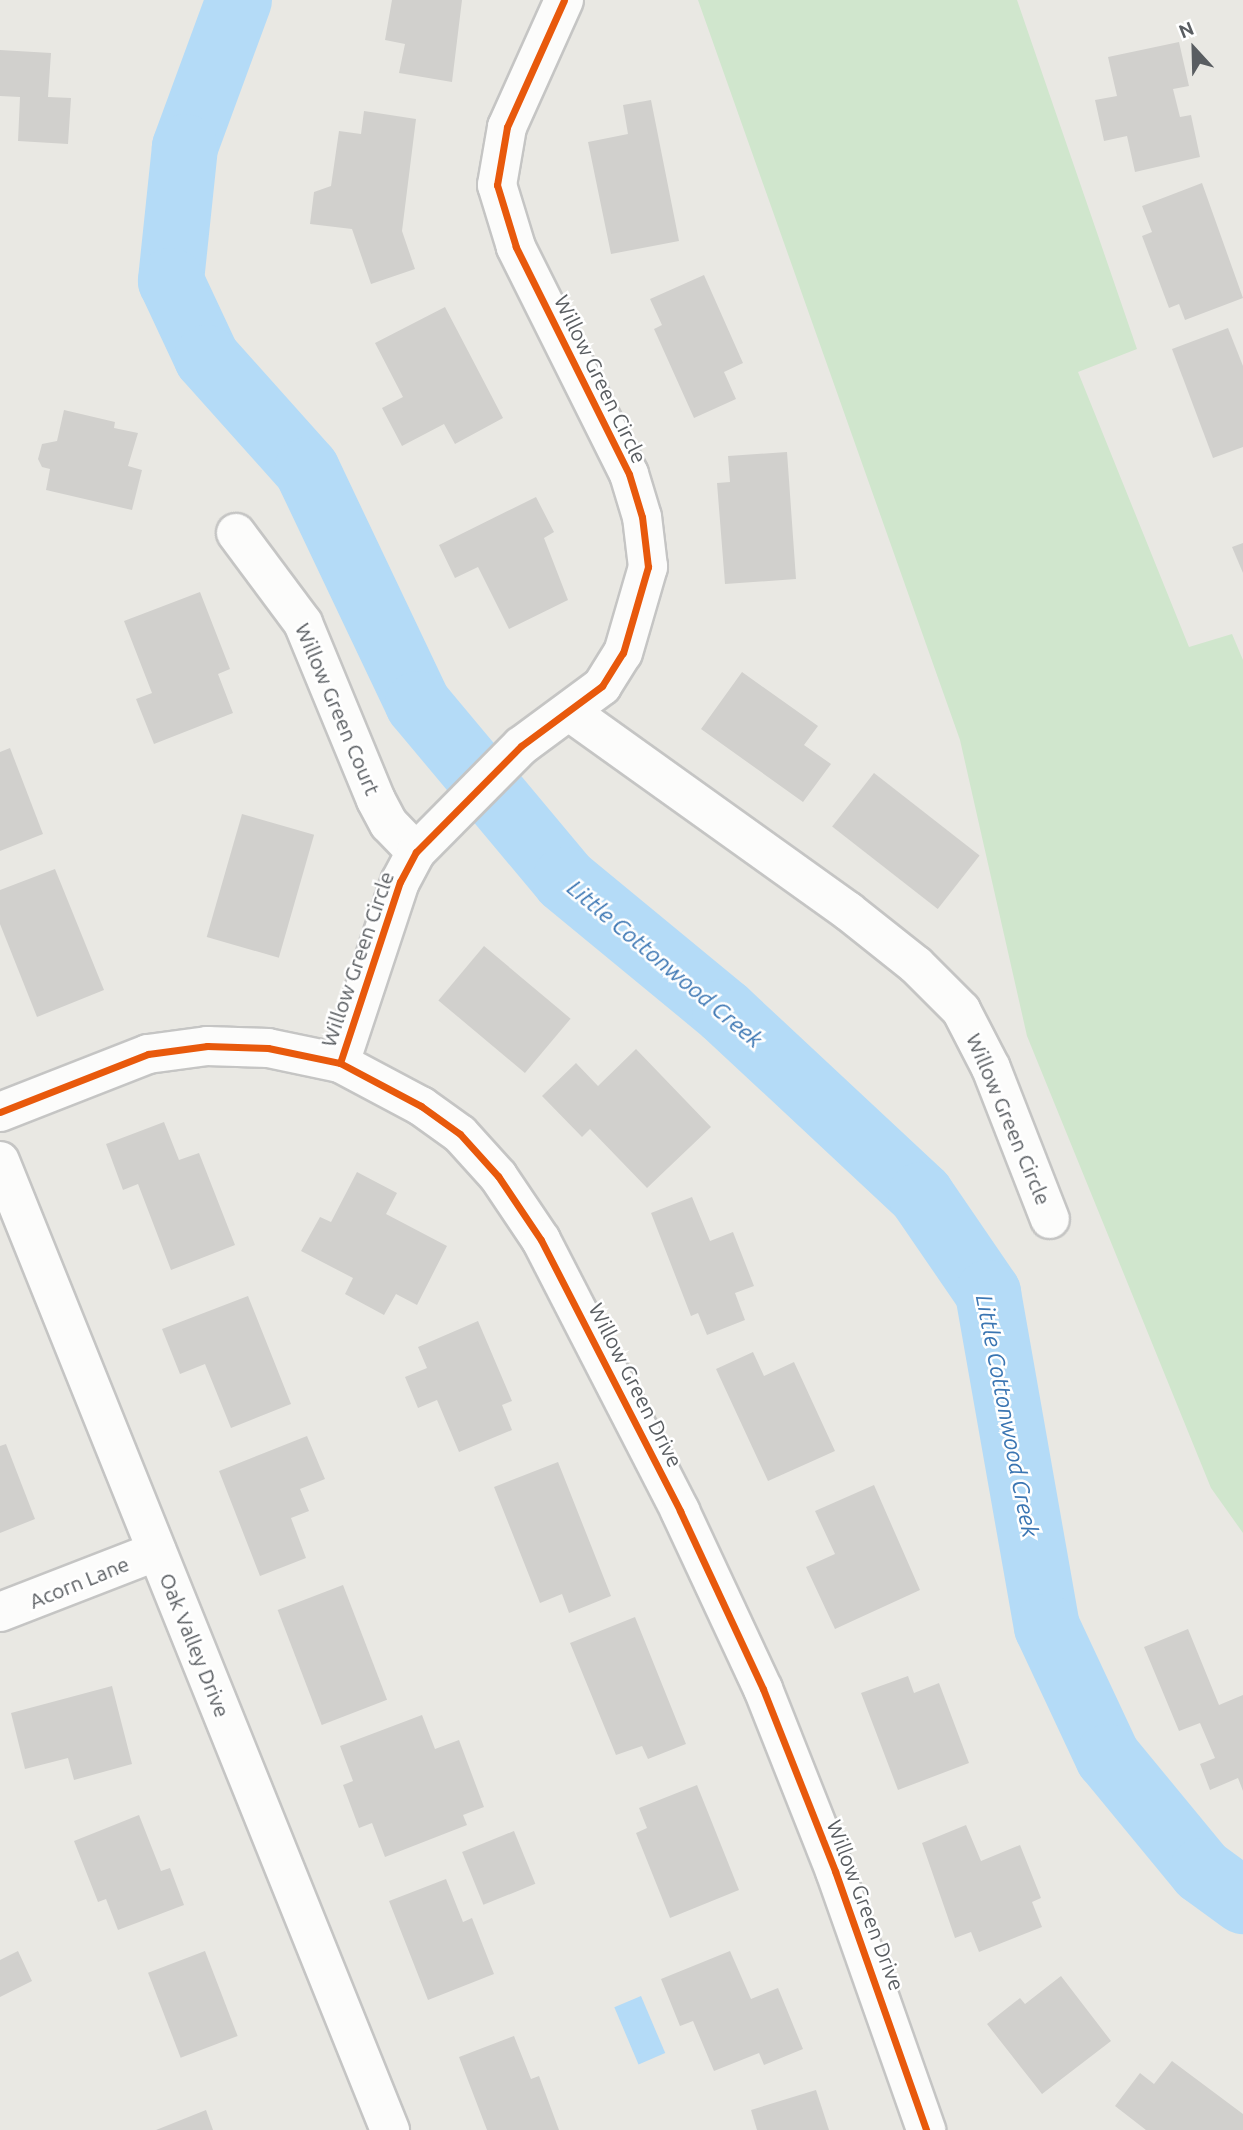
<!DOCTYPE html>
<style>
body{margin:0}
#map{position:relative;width:1243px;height:2130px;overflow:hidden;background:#e9e8e3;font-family:Ubuntu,sans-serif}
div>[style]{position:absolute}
.green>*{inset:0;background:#d0e6cd}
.water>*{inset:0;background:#b4dbf7;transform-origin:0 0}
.river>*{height:66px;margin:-33px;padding:0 33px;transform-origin:33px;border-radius:33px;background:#b4dbf7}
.building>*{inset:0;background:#d1d0cd;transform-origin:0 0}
.roads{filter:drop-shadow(2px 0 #c5c5c4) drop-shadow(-2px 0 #c5c5c4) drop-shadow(0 2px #c5c5c4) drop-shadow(0 -2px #c5c5c4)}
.street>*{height:38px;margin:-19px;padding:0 19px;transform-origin:19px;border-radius:19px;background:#fcfcfb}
.cycleway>*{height:7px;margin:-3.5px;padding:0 3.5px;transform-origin:3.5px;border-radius:3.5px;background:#e8590c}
span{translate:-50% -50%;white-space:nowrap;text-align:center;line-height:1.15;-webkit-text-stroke:5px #fff;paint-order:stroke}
.street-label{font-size:21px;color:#595d61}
.water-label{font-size:23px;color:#3a75b2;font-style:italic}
.north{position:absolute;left:1159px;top:14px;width:70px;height:70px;-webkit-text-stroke:5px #fff;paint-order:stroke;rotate:338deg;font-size:19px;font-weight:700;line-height:28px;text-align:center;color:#595d61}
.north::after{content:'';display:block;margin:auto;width:24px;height:32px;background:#595d61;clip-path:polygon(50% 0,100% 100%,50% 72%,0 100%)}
</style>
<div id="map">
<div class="green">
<i style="clip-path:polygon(698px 0,1017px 0,1137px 349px,1078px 372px,1189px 647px,1232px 634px,1243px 660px,1243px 1533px,1211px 1488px,1027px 1036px,960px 740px)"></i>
</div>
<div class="water">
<i style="left:641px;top:1996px;width:62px;height:29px;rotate:67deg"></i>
</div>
<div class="river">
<i style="left:239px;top:0;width:157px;rotate:110.2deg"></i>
<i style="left:185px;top:147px;width:135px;rotate:96deg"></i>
<i style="left:171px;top:281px;width:85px;rotate:64.9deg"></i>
<i style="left:207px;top:358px;width:150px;rotate:48.2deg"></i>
<i style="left:307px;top:470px;width:259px;rotate:64.6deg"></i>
<i style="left:418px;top:704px;width:229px;rotate:50.1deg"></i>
<i style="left:565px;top:880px;width:207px;rotate:39.5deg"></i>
<i style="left:725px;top:1012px;width:268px;rotate:43deg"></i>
<i style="left:921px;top:1195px;width:119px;rotate:55.6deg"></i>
<i style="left:988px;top:1293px;width:339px;rotate:80deg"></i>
<i style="left:1047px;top:1627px;width:144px;rotate:64.9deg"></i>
<i style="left:1108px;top:1757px;width:148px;rotate:50.5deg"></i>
<i style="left:1202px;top:1871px;width:51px;rotate:36.2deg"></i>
</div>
<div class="building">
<i style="clip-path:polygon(392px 0,462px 0,452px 82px,399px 73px,405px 44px,385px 40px)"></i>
<i style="clip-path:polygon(1179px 42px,1189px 86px,1173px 89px,1180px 117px,1191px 115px,1200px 157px,1135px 172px,1127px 136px,1104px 141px,1095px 100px,1117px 96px,1108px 57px)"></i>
<i style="clip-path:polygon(0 50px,51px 53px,48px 97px,71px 98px,68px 144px,18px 141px,20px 97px,0 96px)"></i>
<i style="clip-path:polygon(651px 100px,679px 241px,611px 254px,588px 142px,628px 134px,623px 105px)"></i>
<i style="clip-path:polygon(364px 111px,416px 119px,402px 231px,415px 269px,371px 284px,352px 229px,310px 224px,314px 192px,331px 186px,339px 131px,361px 134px)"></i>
<i style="clip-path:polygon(1202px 183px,1243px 298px,1185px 320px,1179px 304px,1169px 308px,1142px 236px,1152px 232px,1142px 206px)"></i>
<i style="clip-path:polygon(704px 275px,743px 363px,724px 372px,736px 399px,694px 418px,654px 329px,662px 325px,650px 299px)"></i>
<i style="clip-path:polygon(445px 307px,503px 418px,455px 444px,444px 424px,402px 446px,382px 408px,403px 397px,375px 343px)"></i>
<i style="clip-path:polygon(1228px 328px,1243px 366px,1243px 447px,1213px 458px,1172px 349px)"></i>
<i style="clip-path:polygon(64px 410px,115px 422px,114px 428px,138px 433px,128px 466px,142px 470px,132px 510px,46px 490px,50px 469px,42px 467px,38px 459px,42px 444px,57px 441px)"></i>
<i style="clip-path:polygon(787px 452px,796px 579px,725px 584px,717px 483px,730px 482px,728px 456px)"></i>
<i style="clip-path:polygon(536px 497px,554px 532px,544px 538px,568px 600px,509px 629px,478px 567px,455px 578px,439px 545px)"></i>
<i style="clip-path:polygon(1243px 543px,1243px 573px,1232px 547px)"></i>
<i style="clip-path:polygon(200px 592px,230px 669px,218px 674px,233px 713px,154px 744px,136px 699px,152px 693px,124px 621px)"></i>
<i style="clip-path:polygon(742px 672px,818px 726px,804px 745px,831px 764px,803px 802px,701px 729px)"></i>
<i style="clip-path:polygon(10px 748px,43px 834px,0 851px,0 752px)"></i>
<i style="left:874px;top:773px;width:134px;height:68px;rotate:38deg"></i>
<i style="left:242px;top:814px;width:75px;height:128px;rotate:16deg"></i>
<i style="clip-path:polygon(55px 869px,104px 990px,37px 1017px,0 924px,0 890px)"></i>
<i style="left:484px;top:946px;width:113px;height:71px;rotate:40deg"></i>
<i style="clip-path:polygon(636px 1049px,711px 1127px,647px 1188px,590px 1129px,582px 1137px,542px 1096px,576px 1063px,598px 1086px)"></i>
<i style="clip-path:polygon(164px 1122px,179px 1160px,199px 1153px,235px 1245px,171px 1270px,138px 1184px,123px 1190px,106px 1144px)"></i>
<i style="clip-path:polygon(357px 1172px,397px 1193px,386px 1214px,447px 1246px,417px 1305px,396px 1294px,384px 1315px,345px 1294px,353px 1278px,301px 1251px,320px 1217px,331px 1222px)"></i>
<i style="clip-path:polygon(692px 1197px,710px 1241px,733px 1232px,754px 1286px,735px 1293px,745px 1320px,707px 1335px,698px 1313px,691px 1316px,651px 1213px)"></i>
<i style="clip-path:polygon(248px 1296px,291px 1404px,231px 1428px,205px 1364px,180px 1374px,162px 1329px)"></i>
<i style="clip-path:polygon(478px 1321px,512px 1401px,502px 1405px,512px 1430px,459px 1452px,437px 1400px,418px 1408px,405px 1377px,427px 1368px,418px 1347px)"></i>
<i style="clip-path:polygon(753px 1352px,764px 1376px,794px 1362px,835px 1451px,768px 1481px,716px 1369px)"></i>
<i style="clip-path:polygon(307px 1436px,325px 1479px,300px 1489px,309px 1511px,291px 1518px,306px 1558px,260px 1576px,219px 1471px)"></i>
<i style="clip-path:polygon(6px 1444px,35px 1519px,0 1533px,0 1446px)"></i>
<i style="clip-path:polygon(558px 1462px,611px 1596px,569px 1613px,562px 1594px,540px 1603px,494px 1487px)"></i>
<i style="clip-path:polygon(874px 1485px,920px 1590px,835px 1629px,806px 1567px,835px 1554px,815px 1511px)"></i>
<i style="left:343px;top:1585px;width:123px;height:70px;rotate:69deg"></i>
<i style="clip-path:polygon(635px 1617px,686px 1744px,648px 1759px,642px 1746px,616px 1755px,570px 1643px)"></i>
<i style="clip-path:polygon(1188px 1629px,1219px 1705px,1243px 1695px,1243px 1791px,1238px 1778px,1210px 1790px,1200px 1764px,1215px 1758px,1200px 1723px,1179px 1731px,1144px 1647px)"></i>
<i style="clip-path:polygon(908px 1676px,914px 1693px,939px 1683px,969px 1763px,898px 1790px,861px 1693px)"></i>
<i style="clip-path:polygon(112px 1686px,132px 1764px,74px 1780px,68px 1758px,25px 1769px,11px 1713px)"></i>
<i style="clip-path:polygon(422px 1715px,435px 1749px,459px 1740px,484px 1807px,463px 1815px,467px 1825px,385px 1857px,372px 1823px,359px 1828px,343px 1785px,353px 1781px,340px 1746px)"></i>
<i style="clip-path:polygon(697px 1785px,739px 1890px,670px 1918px,636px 1833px,647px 1828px,639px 1808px)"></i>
<i style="clip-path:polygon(139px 1815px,161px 1871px,170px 1868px,184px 1905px,118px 1930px,106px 1899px,98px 1902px,74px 1841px)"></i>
<i style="clip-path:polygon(966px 1825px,981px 1861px,1020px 1845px,1041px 1898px,1032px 1902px,1042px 1927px,979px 1952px,971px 1932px,955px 1938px,922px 1843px)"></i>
<i style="left:514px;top:1831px;width:57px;height:56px;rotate:68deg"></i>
<i style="clip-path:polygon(446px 1879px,463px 1922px,472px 1918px,494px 1974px,428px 2000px,389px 1901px)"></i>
<i style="clip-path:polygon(18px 1951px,32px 1981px,0 1997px,0 1960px)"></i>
<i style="left:205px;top:1951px;width:91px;height:61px;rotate:69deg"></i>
<i style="clip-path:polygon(730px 1951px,751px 1999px,778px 1988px,803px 2049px,764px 2065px,759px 2053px,714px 2071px,693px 2021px,680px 2026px,661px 1979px)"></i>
<i style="clip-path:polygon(1061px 1976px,1111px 2041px,1042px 2094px,987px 2024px,1020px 1998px,1025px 2004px)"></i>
<i style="clip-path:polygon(514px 2036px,531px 2079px,539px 2076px,559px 2130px,487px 2130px,459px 2057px)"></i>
<i style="clip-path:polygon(1172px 2061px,1243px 2114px,1243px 2130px,1146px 2130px,1115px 2106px,1140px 2073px,1154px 2084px)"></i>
<i style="clip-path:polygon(816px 2090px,829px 2130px,757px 2130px,751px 2110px)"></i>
<i style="clip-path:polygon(206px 2110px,213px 2130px,156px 2130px)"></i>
</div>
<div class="roads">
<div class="street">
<i style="left:236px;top:533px;width:112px;rotate:53.3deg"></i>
<i style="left:303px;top:623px;width:191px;rotate:67.6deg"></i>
<i style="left:376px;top:800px;width:27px;rotate:62deg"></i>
<i style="left:389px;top:824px;width:39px;rotate:46deg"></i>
<i style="left:570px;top:712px;width:342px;rotate:35.6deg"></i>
<i style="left:848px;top:911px;width:87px;rotate:38.5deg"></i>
<i style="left:916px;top:965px;width:64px;rotate:45deg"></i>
<i style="left:961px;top:1010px;width:65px;rotate:62.7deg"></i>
<i style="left:991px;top:1068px;width:162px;rotate:68.7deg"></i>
<i style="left:340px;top:1063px;width:191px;rotate:-71.7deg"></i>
<i style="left:400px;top:882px;width:34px;rotate:-62deg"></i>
<i style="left:416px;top:852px;width:149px;rotate:-45.3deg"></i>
<i style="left:521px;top:746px;width:101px;rotate:-36.5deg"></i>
<i style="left:602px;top:686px;width:39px;rotate:-58deg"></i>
<i style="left:623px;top:653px;width:90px;rotate:-73.8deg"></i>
<i style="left:648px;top:567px;width:50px;rotate:-96.8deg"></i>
<i style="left:642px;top:517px;width:45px;rotate:-106.8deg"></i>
<i style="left:629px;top:474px;width:254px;rotate:-116.5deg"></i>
<i style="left:516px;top:247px;width:65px;rotate:-107deg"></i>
<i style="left:497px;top:185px;width:59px;rotate:-80.2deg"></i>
<i style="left:507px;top:127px;width:139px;rotate:-65.8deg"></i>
<i style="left:0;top:1112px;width:159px;rotate:-21.4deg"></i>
<i style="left:148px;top:1054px;width:60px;rotate:-7.7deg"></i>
<i style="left:207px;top:1046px;width:61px;rotate:1.9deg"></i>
<i style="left:268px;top:1048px;width:74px;rotate:11.8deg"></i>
<i style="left:340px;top:1063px;width:92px;rotate:28deg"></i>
<i style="left:421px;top:1106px;width:48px;rotate:35.7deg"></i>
<i style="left:460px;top:1134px;width:57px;rotate:47.9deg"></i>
<i style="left:498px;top:1176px;width:77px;rotate:56.1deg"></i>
<i style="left:541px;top:1240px;width:305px;rotate:62.8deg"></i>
<i style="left:680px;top:1511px;width:196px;rotate:65deg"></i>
<i style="left:763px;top:1689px;width:196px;rotate:68.4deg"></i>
<i style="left:835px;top:1871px;width:275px;rotate:70.6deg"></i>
<i style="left:0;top:1161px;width:1045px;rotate:68.08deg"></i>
<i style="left:0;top:1612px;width:168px;rotate:-21.2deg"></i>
</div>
</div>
<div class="cycleway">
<i style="left:340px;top:1063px;width:191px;rotate:-71.7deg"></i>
<i style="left:400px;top:882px;width:34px;rotate:-62deg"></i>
<i style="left:416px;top:852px;width:149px;rotate:-45.3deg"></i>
<i style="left:521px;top:746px;width:101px;rotate:-36.5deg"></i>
<i style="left:602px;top:686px;width:39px;rotate:-58deg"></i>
<i style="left:623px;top:653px;width:90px;rotate:-73.8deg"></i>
<i style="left:648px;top:567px;width:50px;rotate:-96.8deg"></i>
<i style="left:642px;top:517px;width:45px;rotate:-106.8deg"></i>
<i style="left:629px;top:474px;width:254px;rotate:-116.5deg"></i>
<i style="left:516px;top:247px;width:65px;rotate:-107deg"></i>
<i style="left:497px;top:185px;width:59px;rotate:-80.2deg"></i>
<i style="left:507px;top:127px;width:139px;rotate:-65.8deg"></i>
<i style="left:0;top:1112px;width:159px;rotate:-21.4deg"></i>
<i style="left:148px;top:1054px;width:60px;rotate:-7.7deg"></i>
<i style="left:207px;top:1046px;width:61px;rotate:1.9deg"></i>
<i style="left:268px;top:1048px;width:74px;rotate:11.8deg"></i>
<i style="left:340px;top:1063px;width:92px;rotate:28deg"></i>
<i style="left:421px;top:1106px;width:48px;rotate:35.7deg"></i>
<i style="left:460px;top:1134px;width:57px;rotate:47.9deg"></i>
<i style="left:498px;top:1176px;width:77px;rotate:56.1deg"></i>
<i style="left:541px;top:1240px;width:305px;rotate:62.8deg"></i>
<i style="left:680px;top:1511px;width:196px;rotate:65deg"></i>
<i style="left:763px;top:1689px;width:196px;rotate:68.4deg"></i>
<i style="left:835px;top:1871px;width:275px;rotate:70.6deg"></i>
</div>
<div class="street-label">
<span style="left:601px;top:379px;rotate:64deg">Willow Green Circle</span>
<span style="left:338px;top:709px;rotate:67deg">Willow Green Court</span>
<span style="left:357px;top:959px;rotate:-71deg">Willow Green Circle</span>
<span style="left:1009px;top:1119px;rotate:67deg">Willow Green Circle</span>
<span style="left:636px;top:1385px;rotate:63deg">Willow Green Drive</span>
<span style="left:79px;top:1582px;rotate:-22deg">Acorn Lane</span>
<span style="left:195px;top:1645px;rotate:68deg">Oak Valley Drive</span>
<span style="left:866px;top:1905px;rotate:69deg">Willow Green Drive</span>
</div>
<div class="water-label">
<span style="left:665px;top:964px;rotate:40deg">Little Cottonwood Creek</span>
<span style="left:1007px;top:1416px;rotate:79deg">Little Cottonwood Creek</span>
</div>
<div class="north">N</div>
</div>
